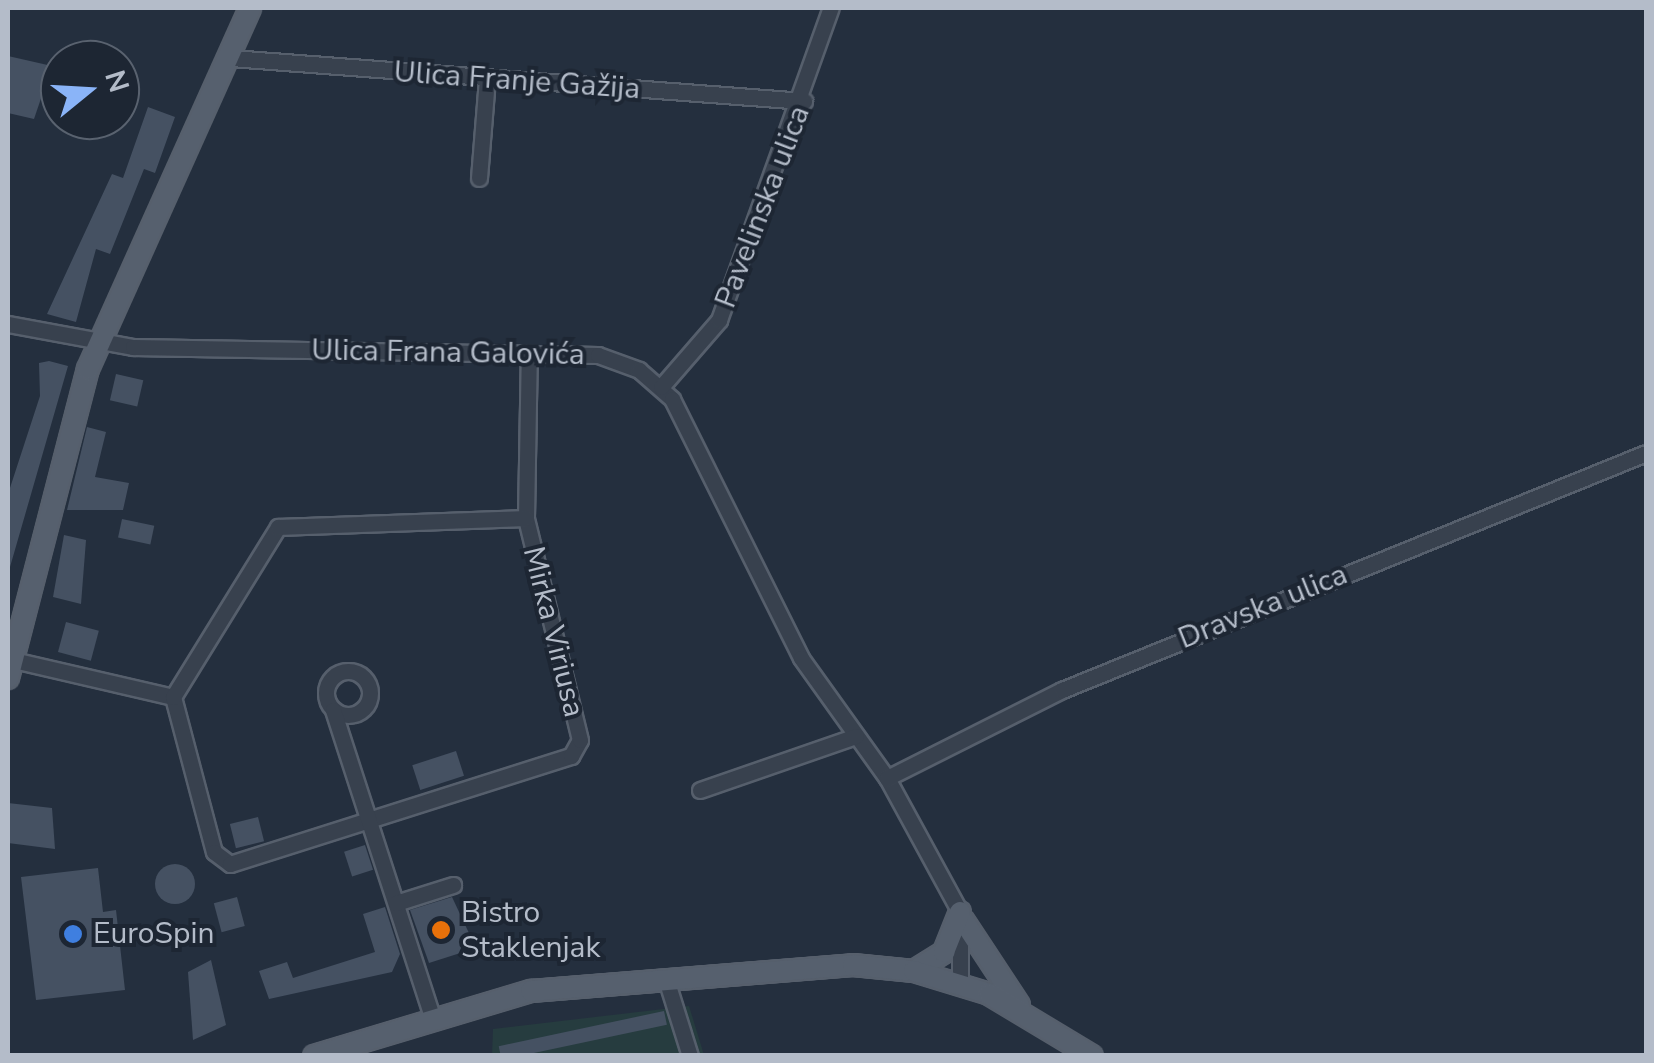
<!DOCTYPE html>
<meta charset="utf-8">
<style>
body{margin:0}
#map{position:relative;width:1654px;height:1063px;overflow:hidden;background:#242f3e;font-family:"Nunito Sans",sans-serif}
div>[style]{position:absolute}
.green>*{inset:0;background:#263c3f}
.building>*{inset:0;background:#455162;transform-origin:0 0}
.round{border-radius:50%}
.roads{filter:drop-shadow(2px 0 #565f6c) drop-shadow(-2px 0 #565f6c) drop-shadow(0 2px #565f6c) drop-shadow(0 -2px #565f6c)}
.minor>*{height:15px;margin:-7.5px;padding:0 7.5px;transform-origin:7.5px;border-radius:7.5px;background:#38414e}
.minor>.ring{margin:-7.5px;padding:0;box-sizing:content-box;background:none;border:15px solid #38414e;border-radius:50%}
.major>*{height:20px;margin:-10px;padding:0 10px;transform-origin:10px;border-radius:10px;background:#56606e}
.dots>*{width:28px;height:28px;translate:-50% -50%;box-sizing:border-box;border:5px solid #1d2633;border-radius:50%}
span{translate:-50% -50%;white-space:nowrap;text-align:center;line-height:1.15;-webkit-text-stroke:8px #1d2633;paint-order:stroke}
.street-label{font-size:30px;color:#b4bcc9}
.poi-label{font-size:30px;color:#b4bcc9}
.left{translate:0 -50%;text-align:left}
.frame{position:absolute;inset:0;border:10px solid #b4bcc9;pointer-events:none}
.north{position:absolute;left:40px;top:40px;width:100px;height:100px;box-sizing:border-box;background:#1d2633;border:2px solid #59626f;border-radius:50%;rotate:72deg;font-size:28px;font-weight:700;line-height:40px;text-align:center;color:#b4bcc9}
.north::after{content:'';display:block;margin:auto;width:35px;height:45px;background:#8ab4f8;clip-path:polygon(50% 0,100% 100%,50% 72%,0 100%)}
</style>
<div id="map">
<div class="green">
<i style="clip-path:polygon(689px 1006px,704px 1055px,492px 1056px,493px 1029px)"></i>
</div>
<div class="building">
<i style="clip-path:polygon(8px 56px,52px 66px,34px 119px,8px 113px)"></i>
<i style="clip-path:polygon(148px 107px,175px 117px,155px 173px,144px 169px,110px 254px,96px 249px,76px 322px,47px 314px,112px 174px,123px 178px)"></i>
<i style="clip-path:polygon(49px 361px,68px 366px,8px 574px,8px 494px,40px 396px,39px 363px)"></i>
<i style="left:116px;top:374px;width:28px;height:27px;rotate:13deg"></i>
<i style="clip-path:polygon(87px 427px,106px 432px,95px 477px,129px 483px,123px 510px,67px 510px)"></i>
<i style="left:122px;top:519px;width:33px;height:19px;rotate:12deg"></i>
<i style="clip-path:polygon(64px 535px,86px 540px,81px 604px,53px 597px)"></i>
<i style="left:66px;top:622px;width:34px;height:31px;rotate:15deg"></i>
<i style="left:456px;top:751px;width:26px;height:46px;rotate:72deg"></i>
<i style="clip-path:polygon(8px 803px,52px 808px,55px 849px,8px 843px)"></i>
<i style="left:258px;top:817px;width:25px;height:29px;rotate:76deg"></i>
<i style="left:365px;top:845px;width:26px;height:22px;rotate:72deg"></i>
<i class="round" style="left:155px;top:864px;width:40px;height:40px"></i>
<i style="clip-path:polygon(98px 868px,103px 912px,116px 910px,125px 990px,36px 1000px,21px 877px)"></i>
<i style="left:237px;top:897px;width:30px;height:24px;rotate:75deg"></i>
<i style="clip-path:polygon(452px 897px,476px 948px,429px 963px,410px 910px)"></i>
<i style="clip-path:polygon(385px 907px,400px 954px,392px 972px,269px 999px,259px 971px,287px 962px,293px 978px,375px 952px,363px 914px)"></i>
<i style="clip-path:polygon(211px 960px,226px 1025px,193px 1040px,188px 972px)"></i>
<i style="left:664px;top:1011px;width:14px;height:169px;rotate:78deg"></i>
</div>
<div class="roads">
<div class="minor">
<i style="left:231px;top:58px;width:575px;rotate:4.29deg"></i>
<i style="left:479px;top:178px;width:99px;rotate:-85.4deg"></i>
<i style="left:8px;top:324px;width:127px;rotate:10.4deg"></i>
<i style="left:133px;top:347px;width:465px;rotate:1deg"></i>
<i style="left:598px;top:355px;width:44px;rotate:20.1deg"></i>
<i style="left:639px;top:370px;width:44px;rotate:41.3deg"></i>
<i style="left:672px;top:399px;width:289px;rotate:63.5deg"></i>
<i style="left:801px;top:658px;width:148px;rotate:54.4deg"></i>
<i style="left:887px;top:778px;width:153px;rotate:61.4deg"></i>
<i style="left:960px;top:912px;width:71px;rotate:90deg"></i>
<i style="left:661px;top:387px;width:89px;rotate:-49.1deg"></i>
<i style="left:719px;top:320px;width:331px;rotate:-70.3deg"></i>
<i style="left:13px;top:660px;width:164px;rotate:13deg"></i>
<i class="ring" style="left:326px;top:671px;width:29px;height:29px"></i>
<i style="left:173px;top:697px;width:160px;rotate:75.2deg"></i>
<i style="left:214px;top:852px;width:20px;rotate:37deg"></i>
<i style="left:230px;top:864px;width:358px;rotate:-17.6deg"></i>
<i style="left:571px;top:756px;width:18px;rotate:-61deg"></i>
<i style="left:580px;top:740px;width:228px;rotate:-103.7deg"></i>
<i style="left:526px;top:518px;width:164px;rotate:-89deg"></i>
<i style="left:173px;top:697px;width:200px;rotate:-58.3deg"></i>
<i style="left:278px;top:527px;width:248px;rotate:-2.1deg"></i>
<i style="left:333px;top:710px;width:322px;rotate:72.1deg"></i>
<i style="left:887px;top:778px;width:196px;rotate:-26.7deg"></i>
<i style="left:1062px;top:690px;width:630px;rotate:-22.09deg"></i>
<i style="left:700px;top:790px;width:165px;rotate:-19.1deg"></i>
<i style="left:396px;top:903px;width:60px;rotate:-17.5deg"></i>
<i style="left:666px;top:979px;width:81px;rotate:72.7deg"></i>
</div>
<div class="major">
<i style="left:8px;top:678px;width:319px;rotate:-75.5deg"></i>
<i style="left:88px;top:369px;width:396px;rotate:-65.8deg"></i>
<i style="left:963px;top:920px;width:102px;rotate:56.6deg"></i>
<i style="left:914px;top:971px;width:36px;rotate:-32deg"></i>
<i style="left:944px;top:952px;width:43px;rotate:-68.2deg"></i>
<i style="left:314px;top:1056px;width:227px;rotate:-16.7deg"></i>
<i style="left:531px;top:991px;width:323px;rotate:-4.6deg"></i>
<i style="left:853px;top:965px;width:61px;rotate:5.6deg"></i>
<i style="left:914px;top:971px;width:78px;rotate:17deg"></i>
<i style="left:989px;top:994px;width:120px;rotate:31deg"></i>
</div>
</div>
<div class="dots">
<i style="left:441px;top:930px;background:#e8710a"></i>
<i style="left:73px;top:934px;background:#3f7fe0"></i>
</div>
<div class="street-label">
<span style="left:517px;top:81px;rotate:4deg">Ulica Franje Gažija</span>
<span style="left:763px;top:207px;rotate:-69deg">Pavelinska ulica</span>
<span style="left:448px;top:353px;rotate:1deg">Ulica Frana Galovića</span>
<span style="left:1263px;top:607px;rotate:-22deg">Dravska ulica</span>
<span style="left:553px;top:632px;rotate:76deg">Mirka Viriusa</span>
</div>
<div class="poi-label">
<span class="left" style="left:461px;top:930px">Bistro<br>Staklenjak</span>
<span class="left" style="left:93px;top:934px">EuroSpin</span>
</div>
<div class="frame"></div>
<div class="north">N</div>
</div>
